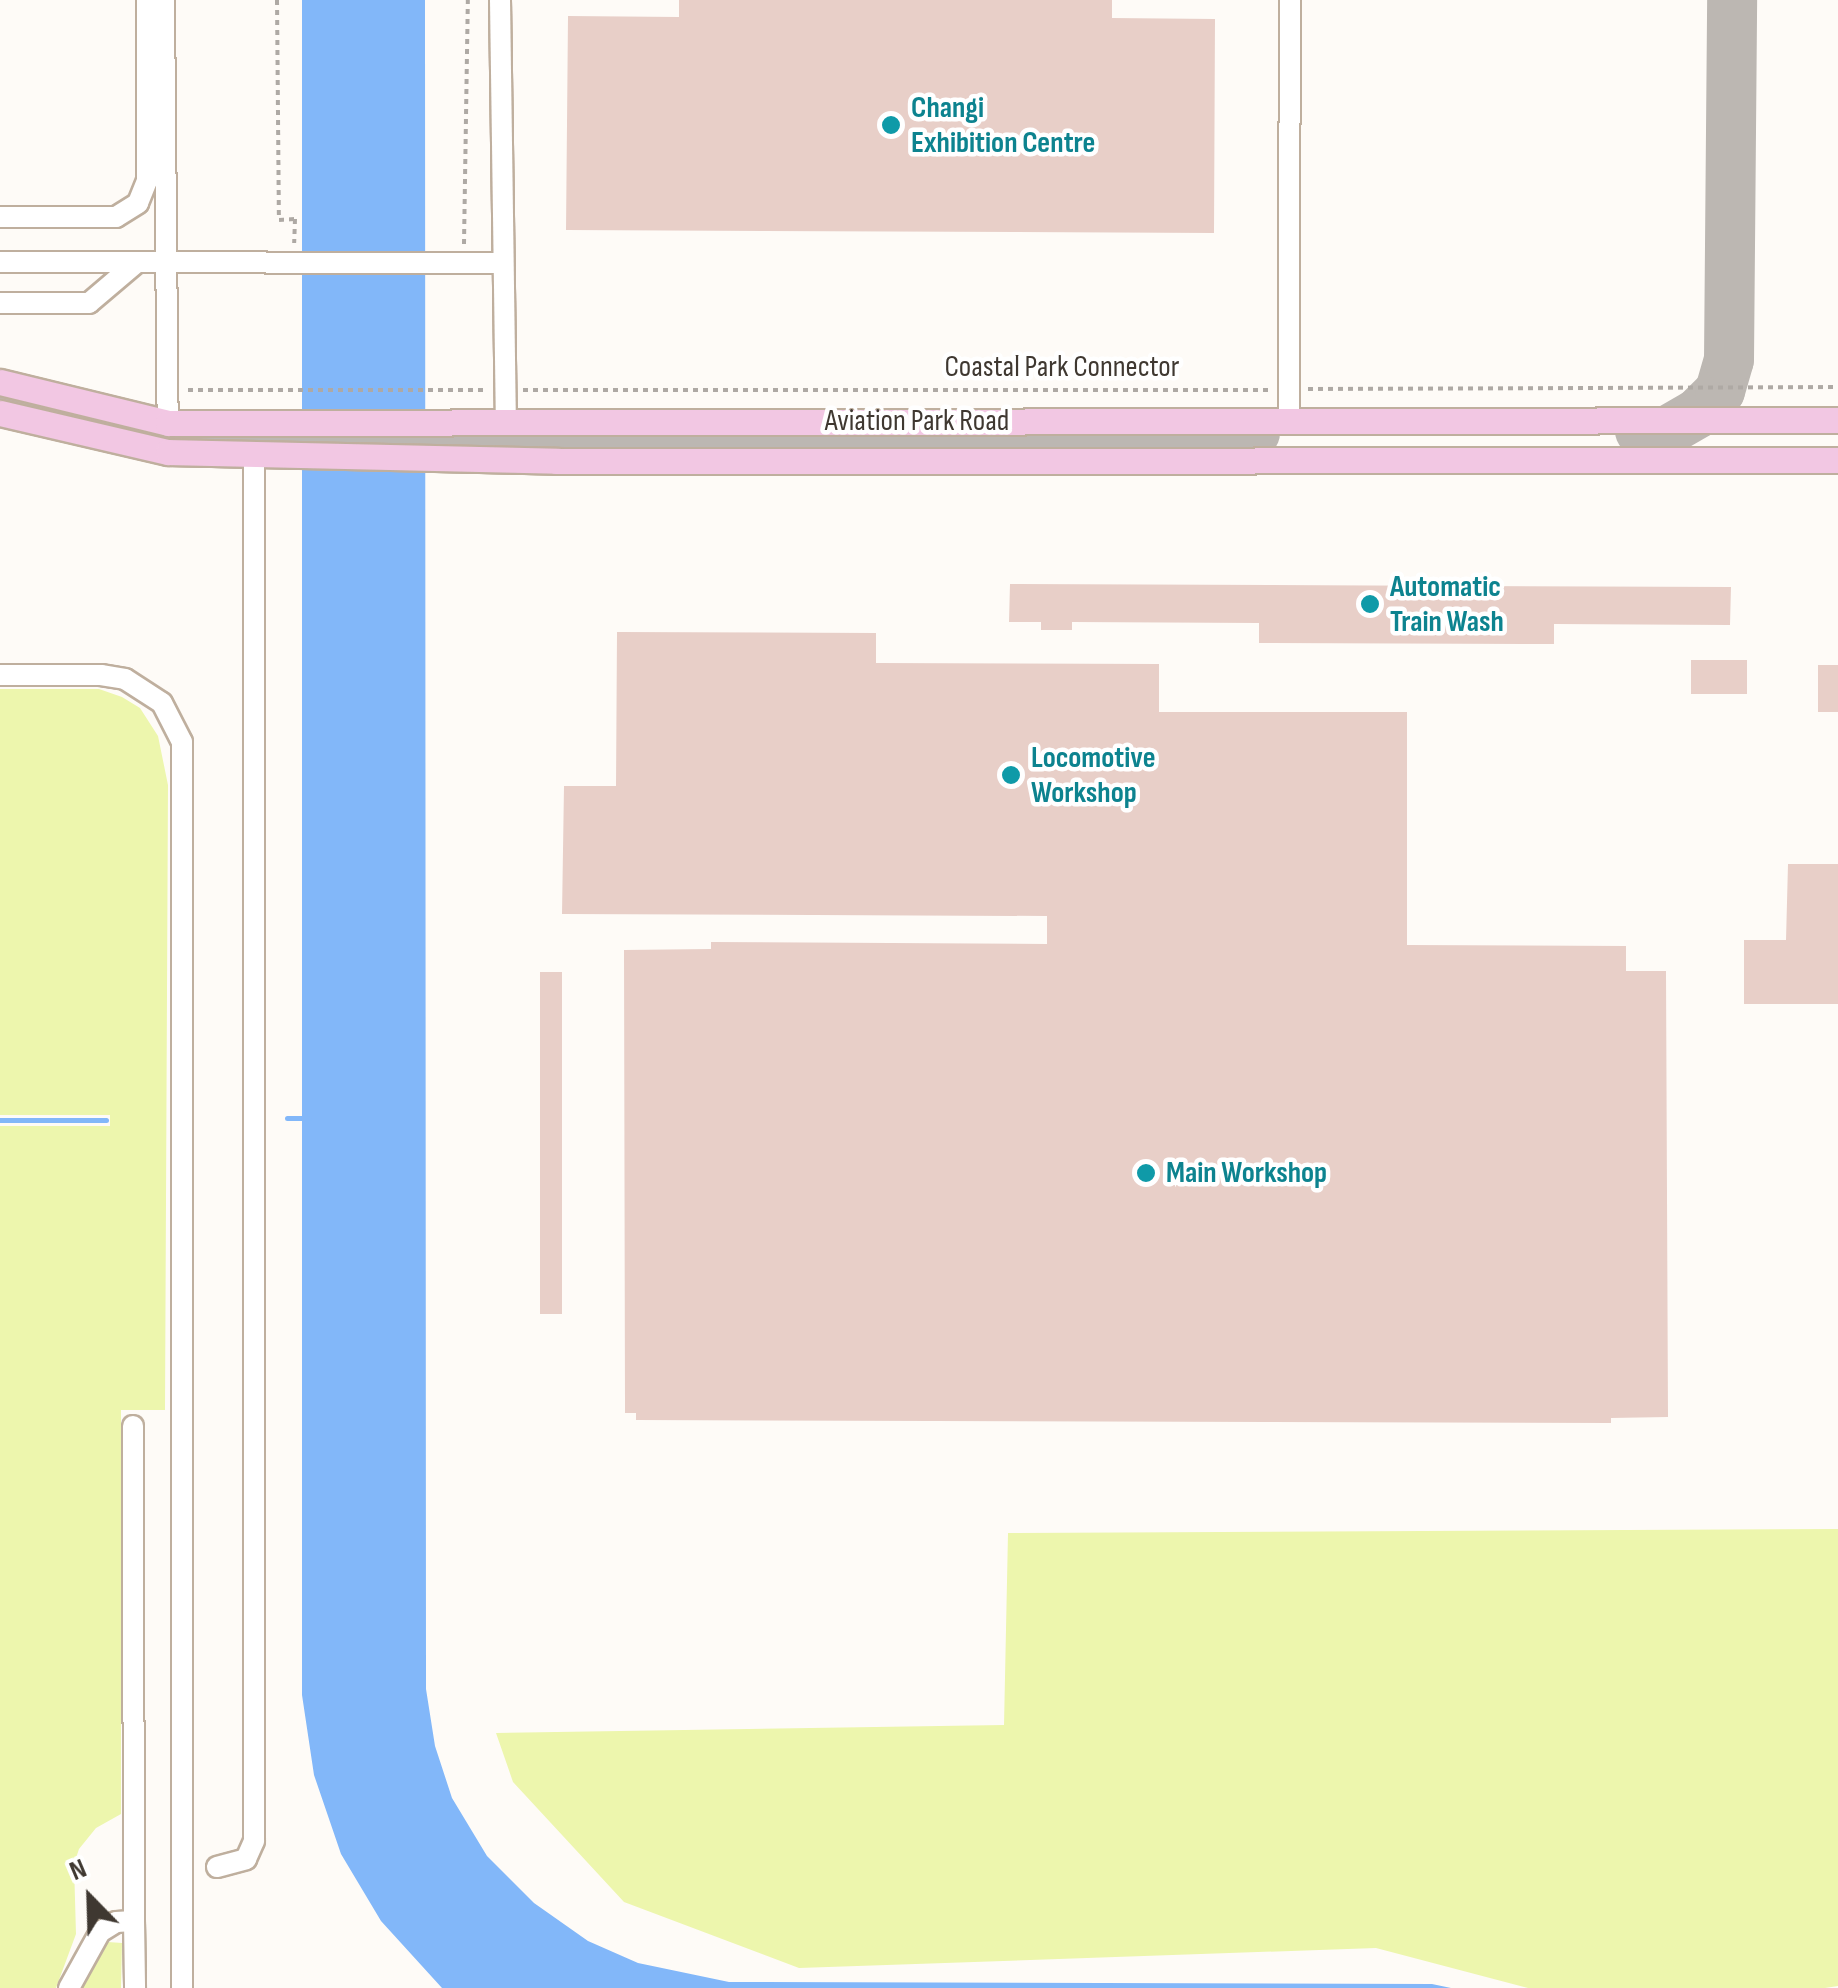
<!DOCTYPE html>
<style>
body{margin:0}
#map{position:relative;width:1838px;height:1988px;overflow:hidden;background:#fefbf7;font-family:"Sofia Sans Condensed",sans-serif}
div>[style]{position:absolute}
.green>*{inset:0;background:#edf6ad}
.water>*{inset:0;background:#82b7f9}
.stream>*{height:5px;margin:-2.5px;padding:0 2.5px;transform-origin:2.5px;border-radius:2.5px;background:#82b7f9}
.taxiway>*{height:50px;margin:-25px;padding:0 25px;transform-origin:25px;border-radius:25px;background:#bcb7b2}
.building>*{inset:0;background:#e8cfc8;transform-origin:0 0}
.path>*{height:4px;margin-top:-2px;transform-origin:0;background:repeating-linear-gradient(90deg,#aea9a4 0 5px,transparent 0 10px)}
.roads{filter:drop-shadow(2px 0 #bfaf9e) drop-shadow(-2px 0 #bfaf9e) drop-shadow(0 2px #bfaf9e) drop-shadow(0 -2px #bfaf9e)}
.minor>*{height:20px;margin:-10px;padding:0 10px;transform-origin:10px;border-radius:10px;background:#fff}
.major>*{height:25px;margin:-12.5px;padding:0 12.5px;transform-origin:12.5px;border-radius:12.5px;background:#f2c7e3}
.dots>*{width:28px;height:28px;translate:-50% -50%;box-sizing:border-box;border:5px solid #fff;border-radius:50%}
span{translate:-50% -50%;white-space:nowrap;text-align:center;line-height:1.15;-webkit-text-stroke:9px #fff;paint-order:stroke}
.culture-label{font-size:30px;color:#0d838f;font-weight:700}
.left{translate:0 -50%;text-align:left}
.street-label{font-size:30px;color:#3f3831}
.north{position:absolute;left:40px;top:1848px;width:100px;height:100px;-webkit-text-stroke:8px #fff;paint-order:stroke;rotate:337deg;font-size:28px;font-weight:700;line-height:40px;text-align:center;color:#3f3831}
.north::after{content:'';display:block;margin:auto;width:35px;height:45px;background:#3f3831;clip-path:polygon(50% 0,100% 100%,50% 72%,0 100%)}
</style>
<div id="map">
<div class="green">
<i style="clip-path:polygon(0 689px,99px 689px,122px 697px,140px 708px,158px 736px,168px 785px,165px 1410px,121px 1410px,121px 1814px,96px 1828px,79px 1849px,74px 1864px,76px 1934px,56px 1988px,0 1988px,0 1126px,110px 1126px,110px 1115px,0 1115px)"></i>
<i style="clip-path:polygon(1838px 1529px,1838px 1986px,1825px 1988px,1528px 1988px,1376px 1948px,799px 1968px,624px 1902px,513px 1782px,496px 1733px,1004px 1725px,1008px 1533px)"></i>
<i style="clip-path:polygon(108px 1942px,122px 1943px,121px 1988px,82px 1988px)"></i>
</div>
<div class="water">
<i style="clip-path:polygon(302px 0,425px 0,426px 1689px,435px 1746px,452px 1798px,487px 1856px,534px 1903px,588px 1941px,638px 1963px,729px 1982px,1432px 1984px,1451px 1988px,442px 1988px,381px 1921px,341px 1854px,314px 1775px,302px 1695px)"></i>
</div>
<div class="stream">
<i style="left:287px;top:1118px;width:22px"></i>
<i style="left:0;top:1120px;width:106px"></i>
</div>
<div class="taxiway">
<i style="left:0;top:397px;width:171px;rotate:13.2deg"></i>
<i style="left:166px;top:436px;width:1089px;rotate:-0.16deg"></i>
<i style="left:1640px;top:431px;width:27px"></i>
<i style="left:1667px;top:431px;width:36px;rotate:-30deg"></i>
<i style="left:1698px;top:413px;width:31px;rotate:-45deg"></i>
<i style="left:1720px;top:391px;width:32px;rotate:-74deg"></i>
<i style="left:1729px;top:360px;width:360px;rotate:-89.5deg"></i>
</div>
<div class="building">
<i style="clip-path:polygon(679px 0,1112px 0,1112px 18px,1215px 19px,1214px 233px,566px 230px,568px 16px,679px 17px)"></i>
<i style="clip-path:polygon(1010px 584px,1731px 587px,1730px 625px,1554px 624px,1554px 644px,1259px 643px,1259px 623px,1072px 622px,1072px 630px,1041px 630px,1041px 622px,1009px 622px)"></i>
<i style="clip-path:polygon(617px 632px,876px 633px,876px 663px,1159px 664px,1159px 712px,1407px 712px,1407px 945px,1626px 946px,1626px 971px,1666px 971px,1668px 1417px,1611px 1418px,1611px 1423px,636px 1420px,636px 1413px,625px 1413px,624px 950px,711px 949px,711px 942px,1047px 944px,1047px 916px,562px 914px,564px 786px,616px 786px)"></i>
<i style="left:1691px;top:660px;width:56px;height:34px"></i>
<i style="left:1818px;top:665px;width:20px;height:47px"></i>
<i style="clip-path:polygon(1788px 864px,1838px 864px,1838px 1004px,1744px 1004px,1744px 940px,1786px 940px)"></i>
<i style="left:540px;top:972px;width:22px;height:342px"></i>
</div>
<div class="path">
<i style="left:277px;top:0;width:220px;rotate:89.5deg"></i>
<i style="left:279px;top:220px;width:16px;rotate:-4deg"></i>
<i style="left:295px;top:219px;width:24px;rotate:92deg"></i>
<i style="left:464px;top:244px;width:244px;rotate:-89.1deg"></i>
<i style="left:1308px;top:389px;width:530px;rotate:-0.22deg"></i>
<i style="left:188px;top:390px;width:300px"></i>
<i style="left:523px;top:390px;width:750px"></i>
</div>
<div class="roads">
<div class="minor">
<i style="left:164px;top:0;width:423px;rotate:89.5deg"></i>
<i style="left:500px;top:0;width:422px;rotate:89.2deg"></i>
<i style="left:0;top:217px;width:116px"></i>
<i style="left:116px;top:217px;width:26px;rotate:-32deg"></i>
<i style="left:138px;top:203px;width:24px;rotate:-68deg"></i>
<i style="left:147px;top:181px;width:181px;rotate:-90deg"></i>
<i style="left:0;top:262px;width:503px;rotate:0.11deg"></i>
<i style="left:0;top:303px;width:89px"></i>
<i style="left:89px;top:303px;width:62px;rotate:-40.4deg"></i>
<i style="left:1289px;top:423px;width:423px;rotate:-89.9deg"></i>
<i style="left:0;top:675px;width:101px"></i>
<i style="left:101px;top:675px;width:24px;rotate:9deg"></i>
<i style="left:125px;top:679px;width:44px;rotate:33deg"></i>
<i style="left:162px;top:703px;width:44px;rotate:62.9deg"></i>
<i style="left:182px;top:742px;width:1246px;rotate:90deg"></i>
<i style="left:133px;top:1426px;width:495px;rotate:89.9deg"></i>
<i style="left:217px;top:1867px;width:30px;rotate:-15deg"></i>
<i style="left:246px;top:1859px;width:20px;rotate:-66deg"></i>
<i style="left:254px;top:1841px;width:1387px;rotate:-90deg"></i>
<i style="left:69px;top:1988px;width:64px;rotate:-61deg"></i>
<i style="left:100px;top:1932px;width:19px;rotate:-32deg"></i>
<i style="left:116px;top:1922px;width:18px;rotate:-3deg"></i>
<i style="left:134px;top:1921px;width:67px;rotate:89.1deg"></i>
</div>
<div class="major">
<i style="left:0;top:382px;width:173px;rotate:13.7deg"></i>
<i style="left:168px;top:423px;width:1670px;rotate:-0.1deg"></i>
<i style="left:0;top:413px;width:172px;rotate:13.1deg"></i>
<i style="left:168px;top:452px;width:388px;rotate:1.3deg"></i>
<i style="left:556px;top:461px;width:1282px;rotate:-0.04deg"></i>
</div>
</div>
<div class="dots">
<i style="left:891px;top:125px;background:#0f9aa8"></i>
<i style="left:1370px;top:604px;background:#0f9aa8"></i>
<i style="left:1011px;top:775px;background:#0f9aa8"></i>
<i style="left:1146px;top:1173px;background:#0f9aa8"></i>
</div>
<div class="culture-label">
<span class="left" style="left:911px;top:125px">Changi<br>Exhibition Centre</span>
<span class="left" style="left:1390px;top:604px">Automatic<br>Train Wash</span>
<span class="left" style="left:1031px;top:775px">Locomotive<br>Workshop</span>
<span class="left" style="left:1166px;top:1173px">Main Workshop</span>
</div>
<div class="street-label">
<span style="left:1062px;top:367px">Coastal Park Connector</span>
<span style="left:917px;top:421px">Aviation Park Road</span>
</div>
<div class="north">N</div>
</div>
